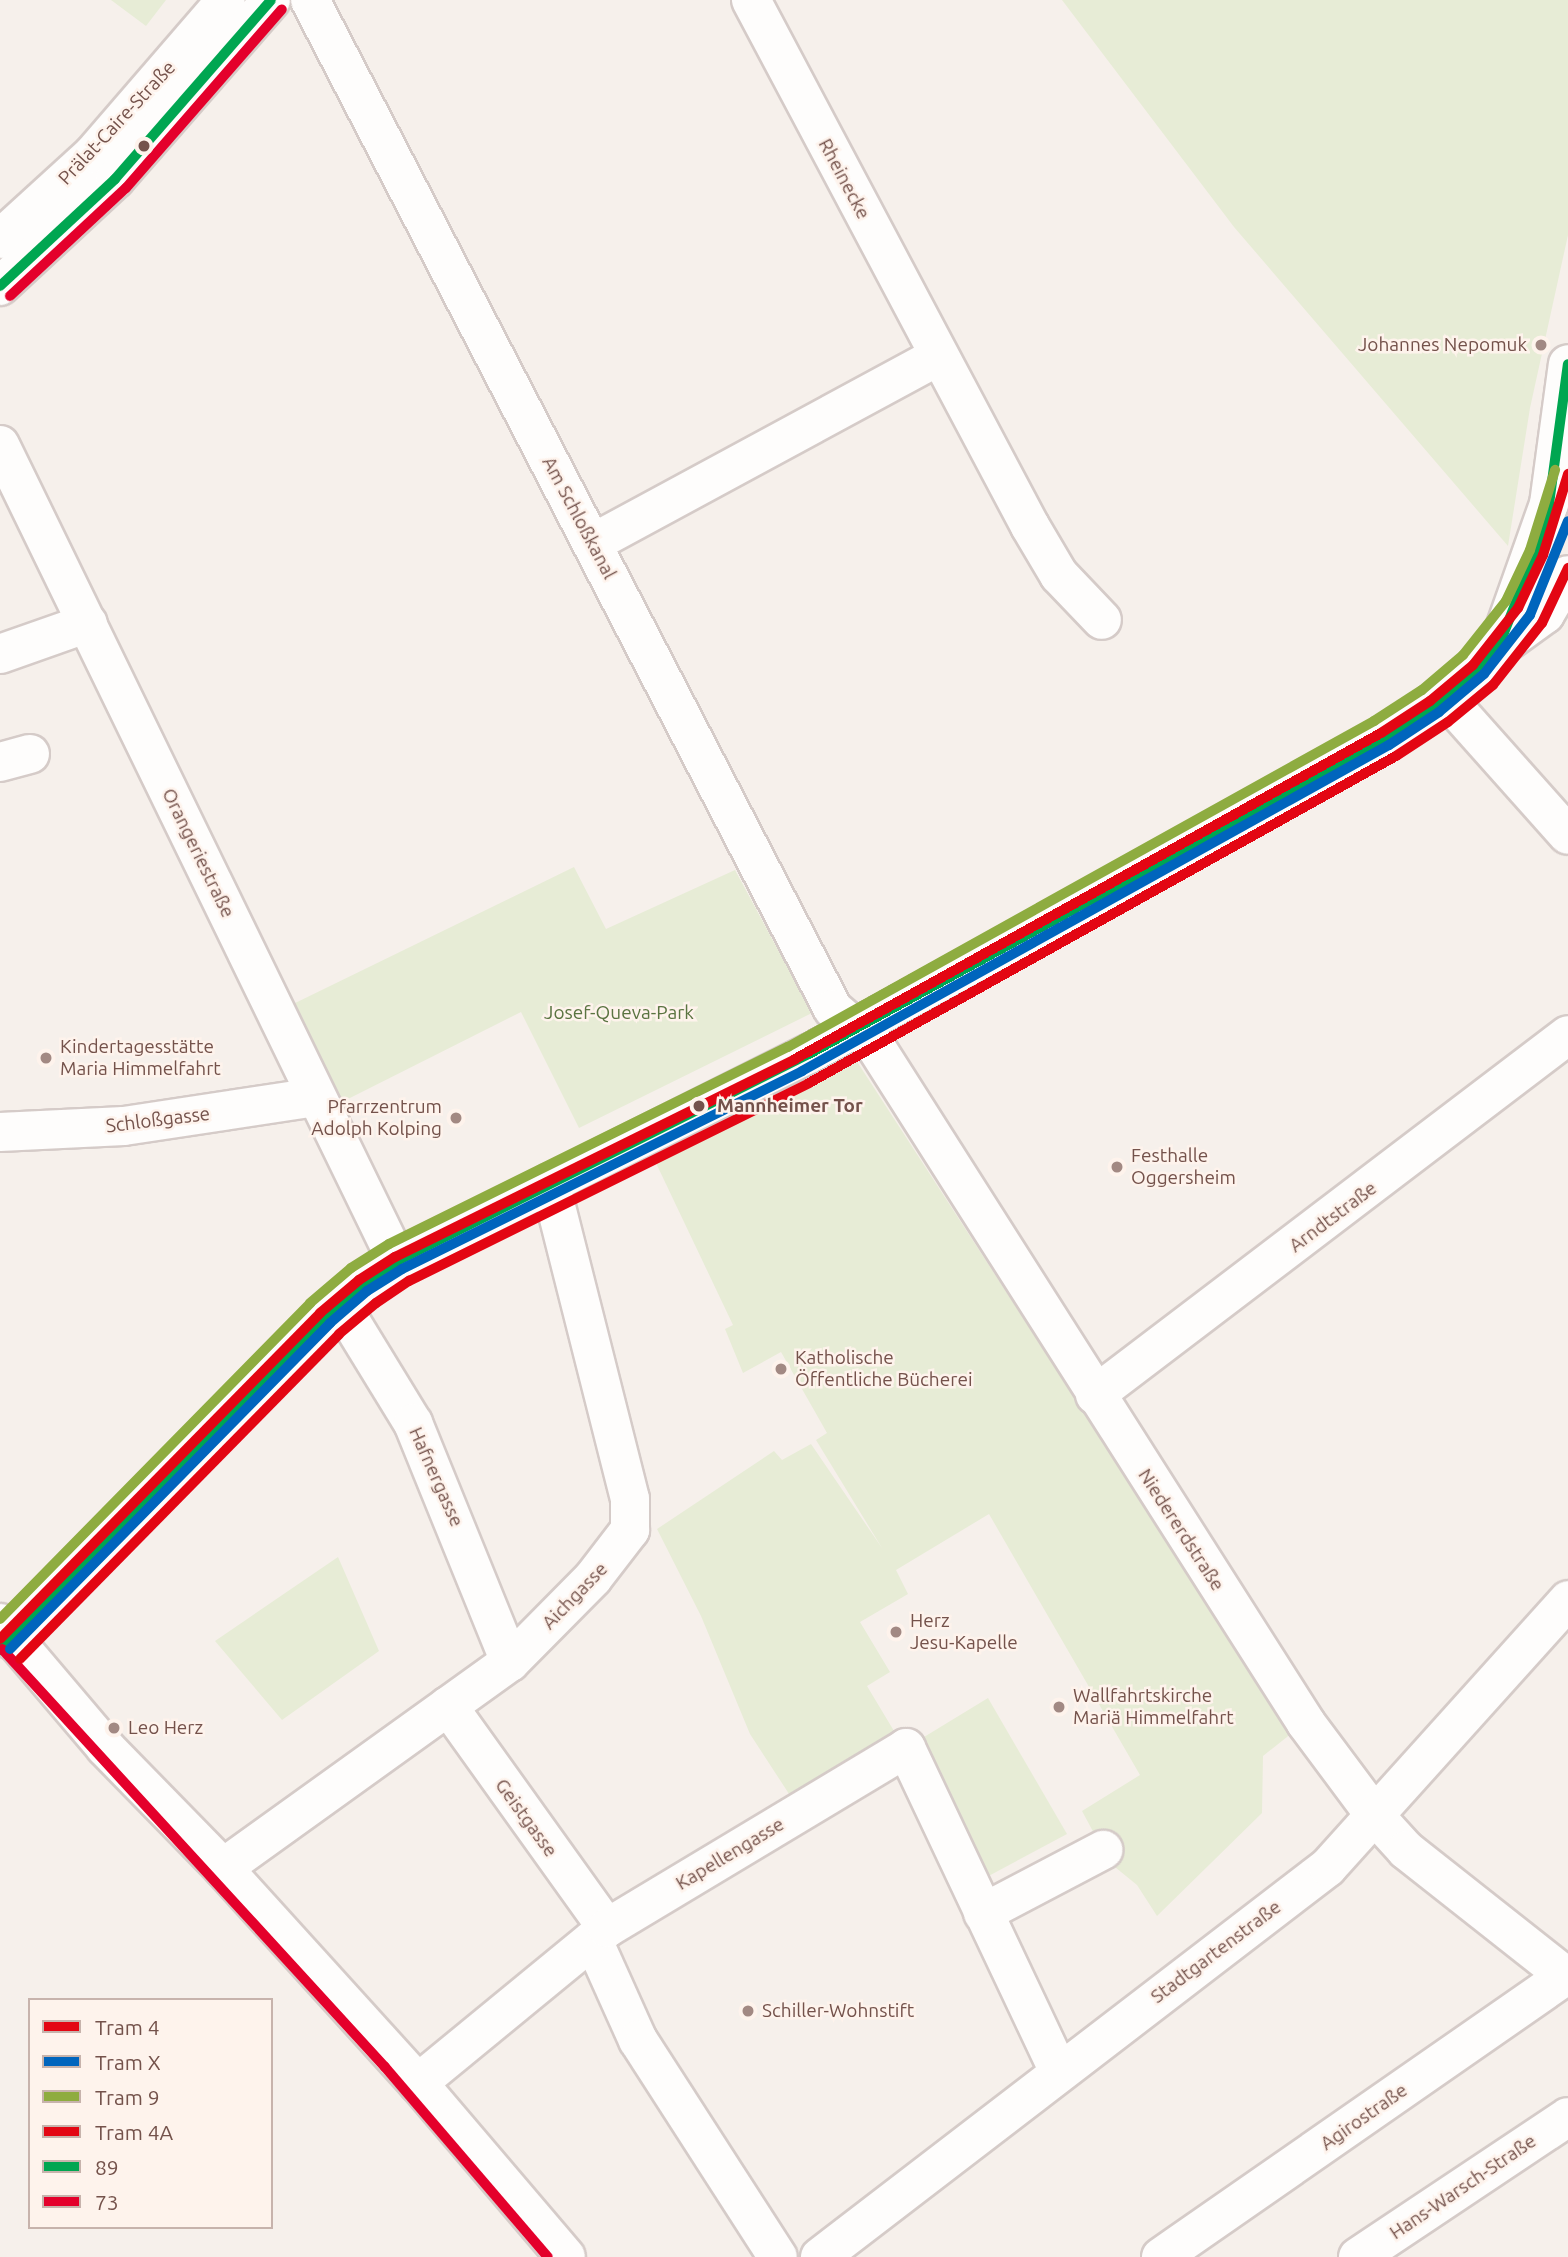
<!DOCTYPE html>
<meta charset="utf-8">
<style>
body{margin:0}
#map{position:relative;width:1568px;height:2257px;overflow:hidden;background:#f6f0eb;font-family:Ubuntu,sans-serif}
div>[style]{position:absolute}
.green>*{inset:0;background:#e7ecd6}
.roads{filter:drop-shadow(2px 0 #d5cbc8) drop-shadow(-2px 0 #d5cbc8) drop-shadow(0 2px #d5cbc8) drop-shadow(0 -2px #d5cbc8)}
.minor>*{height:38px;margin:-19px;padding:0 19px;transform-origin:19px;border-radius:19px;background:#fefdfc}
.bus-1>*{height:10px;margin:-5px;padding:0 5px;transform-origin:5px;border-radius:5px;background:#00a651}
.bus-2>*{height:10px;margin:-5px;padding:0 5px;transform-origin:5px;border-radius:5px;background:#e4002b}
.tram-1>*{height:10px;margin:-5px;padding:0 5px;transform-origin:5px;border-radius:5px;background:#e30613}
.tram-2>*{height:10px;margin:-5px;padding:0 5px;transform-origin:5px;border-radius:5px;background:#0065bd}
.tram-3>*{height:10px;margin:-5px;padding:0 5px;transform-origin:5px;border-radius:5px;background:#8eac40}
.tram-4>*{height:10px;margin:-5px;padding:0 5px;transform-origin:5px;border-radius:5px;background:#e30613}
.dots>*{width:19px;height:19px;translate:-50% -50%;box-sizing:border-box;border:4px solid #fef3ec;border-radius:50%}
span{translate:-50% -50%;white-space:nowrap;text-align:center;line-height:1.15;-webkit-text-stroke:5px #fef3ec;paint-order:stroke}
.street-label{font-size:19px;color:#74524b}
.poi-label{font-size:19px;color:#74524b}
.right{translate:-100% -50%;text-align:right}
.left{translate:0 -50%;text-align:left}
.park-label{font-size:19px;color:#5a7441}
.stop-label{font-size:19px;color:#74524b;font-weight:700}
.legend{position:absolute;left:28px;top:1998px;width:245px;height:231px;box-sizing:border-box;background:#fef3ec;border:2px solid #c7b3ac;margin:0;padding:9px 12px;list-style:none;font-size:21px;color:#74524b}
.legend li{display:flex;align-items:center;gap:14px;height:35px}
.legend b{width:35px;border:2px solid #c7b3ac}
</style>
<div id="map">
<div class="green">
<i style="clip-path:polygon(111px 0,166px 0,146px 26px)"></i>
<i style="clip-path:polygon(1062px 0,1568px 0,1568px 235px,1530px 408px,1508px 546px,1234px 227px)"></i>
<i style="clip-path:polygon(574px 867px,606px 929px,735px 870px,812px 1013px,579px 1128px,521px 1012px,336px 1105px,289px 1006px)"></i>
<i style="clip-path:polygon(854px 1057px,1292px 1733px,1263px 1756px,1262px 1813px,1157px 1916px,1137px 1885px,1110px 1863px,1082px 1811px,1140px 1775px,989px 1514px,896px 1570px,908px 1594px,860px 1622px,890px 1672px,867px 1686px,894px 1731px,791px 1797px,750px 1734px,701px 1616px,657px 1529px,774px 1451px,782px 1460px,811px 1444px,882px 1548px,816px 1440px,827px 1433px,781px 1352px,743px 1373px,725px 1329px,733px 1325px,655px 1161px)"></i>
<i style="clip-path:polygon(338px 1557px,379px 1651px,282px 1720px,215px 1641px)"></i>
<i style="clip-path:polygon(988px 1698px,1067px 1834px,970px 1886px,906px 1748px)"></i>
</div>
<div class="roads">
<div class="minor">
<i style="left:310px;top:0;width:1136px;rotate:62.6deg"></i>
<i style="left:833px;top:1009px;width:54px;rotate:40.5deg"></i>
<i style="left:874px;top:1044px;width:805px;rotate:57.53deg"></i>
<i style="left:1306px;top:1723px;width:117px;rotate:53.3deg"></i>
<i style="left:1376px;top:1817px;width:45px;rotate:47.7deg"></i>
<i style="left:1406px;top:1850px;width:206px;rotate:38.3deg"></i>
<i style="left:751px;top:0;width:595px;rotate:62.06deg"></i>
<i style="left:1030px;top:526px;width:57px;rotate:59.4deg"></i>
<i style="left:1059px;top:575px;width:62px;rotate:46.3deg"></i>
<i style="left:0;top:239px;width:126px;rotate:-42.4deg"></i>
<i style="left:93px;top:154px;width:203px;rotate:-49.2deg"></i>
<i style="left:0;top:286px;width:157px;rotate:-42.9deg"></i>
<i style="left:115px;top:179px;width:237px;rotate:-48.9deg"></i>
<i style="left:0;top:445px;width:907px;rotate:64.06deg"></i>
<i style="left:593px;top:543px;width:393px;rotate:-28.4deg"></i>
<i style="left:1498px;top:648px;width:153px;rotate:-70.5deg"></i>
<i style="left:1549px;top:504px;width:141px;rotate:-82.3deg"></i>
<i style="left:0;top:654px;width:93px;rotate:-19.4deg"></i>
<i style="left:1446px;top:698px;width:183px;rotate:48.3deg"></i>
<i style="left:0;top:762px;width:31px;rotate:-15deg"></i>
<i style="left:0;top:1132px;width:124px;rotate:-2.8deg"></i>
<i style="left:124px;top:1126px;width:194px;rotate:-8.6deg"></i>
<i style="left:340px;top:1304px;width:140px;rotate:58.5deg"></i>
<i style="left:413px;top:1423px;width:258px;rotate:67.9deg"></i>
<i style="left:1095px;top:1395px;width:594px;rotate:-37.27deg"></i>
<i style="left:0;top:1623px;width:162px;rotate:49.7deg"></i>
<i style="left:105px;top:1747px;width:169px;rotate:45.7deg"></i>
<i style="left:223px;top:1868px;width:290px;rotate:47.8deg"></i>
<i style="left:418px;top:2083px;width:228px;rotate:49.6deg"></i>
<i style="left:12px;top:1640px;width:436px;rotate:-45.9deg"></i>
<i style="left:315px;top:1327px;width:105px;rotate:-38.8deg"></i>
<i style="left:397px;top:1261px;width:461px;rotate:-26.7deg"></i>
<i style="left:809px;top:1054px;width:695px;rotate:-28.81deg"></i>
<i style="left:1418px;top:719px;width:107px;rotate:-41.6deg"></i>
<i style="left:1498px;top:648px;width:58px;rotate:-35.9deg"></i>
<i style="left:1545px;top:614px;width:45px;rotate:-59.5deg"></i>
<i style="left:448px;top:1706px;width:273px;rotate:54.4deg"></i>
<i style="left:223px;top:1868px;width:353px;rotate:-35.7deg"></i>
<i style="left:510px;top:1662px;width:118px;rotate:-45.3deg"></i>
<i style="left:593px;top:1578px;width:61px;rotate:-52.4deg"></i>
<i style="left:630px;top:1530px;width:31px;rotate:-90deg"></i>
<i style="left:630px;top:1499px;width:326px;rotate:-104.2deg"></i>
<i style="left:983px;top:1913px;width:136px;rotate:-27.7deg"></i>
<i style="left:593px;top:1940px;width:110px;rotate:65.8deg"></i>
<i style="left:638px;top:2040px;width:258px;rotate:57.2deg"></i>
<i style="left:418px;top:2083px;width:244px;rotate:-39.4deg"></i>
<i style="left:607px;top:1928px;width:349px;rotate:-31deg"></i>
<i style="left:906px;top:1748px;width:357px;rotate:64.7deg"></i>
<i style="left:820px;top:2257px;width:640px;rotate:-37.51deg"></i>
<i style="left:1328px;top:1867px;width:359px;rotate:-48deg"></i>
<i style="left:1161px;top:2257px;width:493px;rotate:-34.8deg"></i>
<i style="left:1358px;top:2257px;width:252px;rotate:-33.7deg"></i>
</div>
</div>
<div class="bus-1">
<i style="left:0;top:286px;width:157px;rotate:-42.9deg"></i>
<i style="left:115px;top:179px;width:237px;rotate:-48.9deg"></i>
<i style="left:0;top:1650px;width:451px;rotate:-45.7deg"></i>
<i style="left:315px;top:1327px;width:105px;rotate:-38.8deg"></i>
<i style="left:397px;top:1261px;width:461px;rotate:-26.7deg"></i>
<i style="left:809px;top:1054px;width:643px;rotate:-28.72deg"></i>
<i style="left:1373px;top:745px;width:87px;rotate:-32.8deg"></i>
<i style="left:1446px;top:698px;width:72px;rotate:-43.9deg"></i>
<i style="left:1498px;top:648px;width:104px;rotate:-68.6deg"></i>
<i style="left:1536px;top:551px;width:49px;rotate:-74.5deg"></i>
<i style="left:1549px;top:504px;width:141px;rotate:-82.3deg"></i>
</div>
<div class="bus-2">
<i style="left:10px;top:296px;width:158px;rotate:-43deg"></i>
<i style="left:126px;top:188px;width:237px;rotate:-48.9deg"></i>
<i style="left:2px;top:1649px;width:567px;rotate:47.5deg"></i>
<i style="left:385px;top:2067px;width:250px;rotate:49.4deg"></i>
</div>
<div class="tram-1">
<i style="left:0;top:1639px;width:457px;rotate:-45.5deg"></i>
<i style="left:320px;top:1313px;width:51px;rotate:-40.2deg"></i>
<i style="left:359px;top:1280px;width:43px;rotate:-32.6deg"></i>
<i style="left:395px;top:1257px;width:446px;rotate:-26.3deg"></i>
<i style="left:795px;top:1059px;width:671px;rotate:-29.09deg"></i>
<i style="left:1381px;top:733px;width:59px;rotate:-33.1deg"></i>
<i style="left:1430px;top:701px;width:56px;rotate:-39.9deg"></i>
<i style="left:1473px;top:665px;width:73px;rotate:-51.7deg"></i>
<i style="left:1518px;top:608px;width:59px;rotate:-64.7deg"></i>
<i style="left:1543px;top:555px;width:85px;rotate:-72.8deg"></i>
</div>
<div class="tram-2">
<i style="left:10px;top:1649px;width:457px;rotate:-45.5deg"></i>
<i style="left:330px;top:1323px;width:49px;rotate:-40.9deg"></i>
<i style="left:367px;top:1291px;width:41px;rotate:-32.2deg"></i>
<i style="left:402px;top:1269px;width:446px;rotate:-26.3deg"></i>
<i style="left:802px;top:1071px;width:671px;rotate:-29.05deg"></i>
<i style="left:1389px;top:745px;width:60px;rotate:-33.4deg"></i>
<i style="left:1439px;top:712px;width:59px;rotate:-40.2deg"></i>
<i style="left:1484px;top:674px;width:75px;rotate:-52.1deg"></i>
<i style="left:1530px;top:615px;width:101px;rotate:-68deg"></i>
</div>
<div class="tram-3">
<i style="left:0;top:1619px;width:443px;rotate:-45.5deg"></i>
<i style="left:310px;top:1303px;width:54px;rotate:-40.5deg"></i>
<i style="left:351px;top:1268px;width:45px;rotate:-32.3deg"></i>
<i style="left:389px;top:1244px;width:445px;rotate:-26.3deg"></i>
<i style="left:788px;top:1047px;width:671px;rotate:-29.09deg"></i>
<i style="left:1374px;top:721px;width:57px;rotate:-32.9deg"></i>
<i style="left:1422px;top:690px;width:54px;rotate:-40.5deg"></i>
<i style="left:1463px;top:655px;width:69px;rotate:-51.5deg"></i>
<i style="left:1506px;top:601px;width:56px;rotate:-64.8deg"></i>
<i style="left:1530px;top:550px;width:84px;rotate:-72.6deg"></i>
</div>
<div class="tram-4">
<i style="left:20px;top:1659px;width:455px;rotate:-45.5deg"></i>
<i style="left:339px;top:1334px;width:48px;rotate:-40deg"></i>
<i style="left:376px;top:1303px;width:40px;rotate:-34deg"></i>
<i style="left:409px;top:1281px;width:446px;rotate:-26.3deg"></i>
<i style="left:809px;top:1083px;width:672px;rotate:-29.12deg"></i>
<i style="left:1396px;top:756px;width:62px;rotate:-33.2deg"></i>
<i style="left:1448px;top:722px;width:58px;rotate:-39.4deg"></i>
<i style="left:1493px;top:685px;width:79px;rotate:-51.7deg"></i>
<i style="left:1542px;top:623px;width:61px;rotate:-64.7deg"></i>
</div>
<div class="dots">
<i style="left:144px;top:146px;background:#74524b"></i>
<i style="left:1541px;top:345px;background:#a28983"></i>
<i style="left:46px;top:1058px;background:#a28983"></i>
<i style="left:699px;top:1106px;background:#74524b"></i>
<i style="left:456px;top:1118px;background:#a28983"></i>
<i style="left:1117px;top:1167px;background:#a28983"></i>
<i style="left:781px;top:1369px;background:#a28983"></i>
<i style="left:896px;top:1632px;background:#a28983"></i>
<i style="left:1059px;top:1707px;background:#a28983"></i>
<i style="left:114px;top:1728px;background:#a28983"></i>
<i style="left:748px;top:2011px;background:#a28983"></i>
</div>
<div class="street-label">
<span style="left:117px;top:123px;rotate:-47deg">Prälat-Caire-Straße</span>
<span style="left:844px;top:179px;rotate:62deg">Rheinecke</span>
<span style="left:579px;top:518px;rotate:62deg">Am Schloßkanal</span>
<span style="left:198px;top:853px;rotate:64deg">Orangeriestraße</span>
<span style="left:158px;top:1120px;rotate:-7deg">Schloßgasse</span>
<span style="left:1333px;top:1217px;rotate:-37deg">Arndtstraße</span>
<span style="left:436px;top:1477px;rotate:66deg">Hafnergasse</span>
<span style="left:1181px;top:1530px;rotate:57deg">Niedererdstraße</span>
<span style="left:575px;top:1596px;rotate:-46deg">Aichgasse</span>
<span style="left:526px;top:1818px;rotate:54deg">Geistgasse</span>
<span style="left:730px;top:1854px;rotate:-31deg">Kapellengasse</span>
<span style="left:1216px;top:1952px;rotate:-37deg">Stadtgartenstraße</span>
<span style="left:1364px;top:2117px;rotate:-35deg">Agirostraße</span>
<span style="left:1463px;top:2187px;rotate:-34deg">Hans-Warsch-Straße</span>
</div>
<div class="poi-label">
<span class="right" style="left:1527px;top:345px">Johannes Nepomuk</span>
<span class="left" style="left:60px;top:1058px">Kindertagesstätte<br>Maria Himmelfahrt</span>
<span class="right" style="left:442px;top:1118px">Pfarrzentrum<br>Adolph Kolping</span>
<span class="left" style="left:1131px;top:1167px">Festhalle<br>Oggersheim</span>
<span class="left" style="left:795px;top:1369px">Katholische<br>Öffentliche Bücherei</span>
<span class="left" style="left:910px;top:1632px">Herz<br>Jesu-Kapelle</span>
<span class="left" style="left:1073px;top:1707px">Wallfahrtskirche<br>Mariä Himmelfahrt</span>
<span class="left" style="left:128px;top:1728px">Leo Herz</span>
<span class="left" style="left:762px;top:2011px">Schiller-Wohnstift</span>
</div>
<div class="park-label">
<span style="left:619px;top:1013px">Josef-Queva-Park</span>
</div>
<div class="stop-label">
<span class="left" style="left:717px;top:1106px">Mannheimer Tor</span>
</div>
<ul class="legend">
<li><b style="height:9px;background:#e30613"></b>Tram 4</li>
<li><b style="height:9px;background:#0065bd"></b>Tram X</li>
<li><b style="height:9px;background:#8eac40"></b>Tram 9</li>
<li><b style="height:9px;background:#e30613"></b>Tram 4A</li>
<li><b style="height:9px;background:#00a651"></b>89</li>
<li><b style="height:9px;background:#e4002b"></b>73</li>
</ul>
</div>
